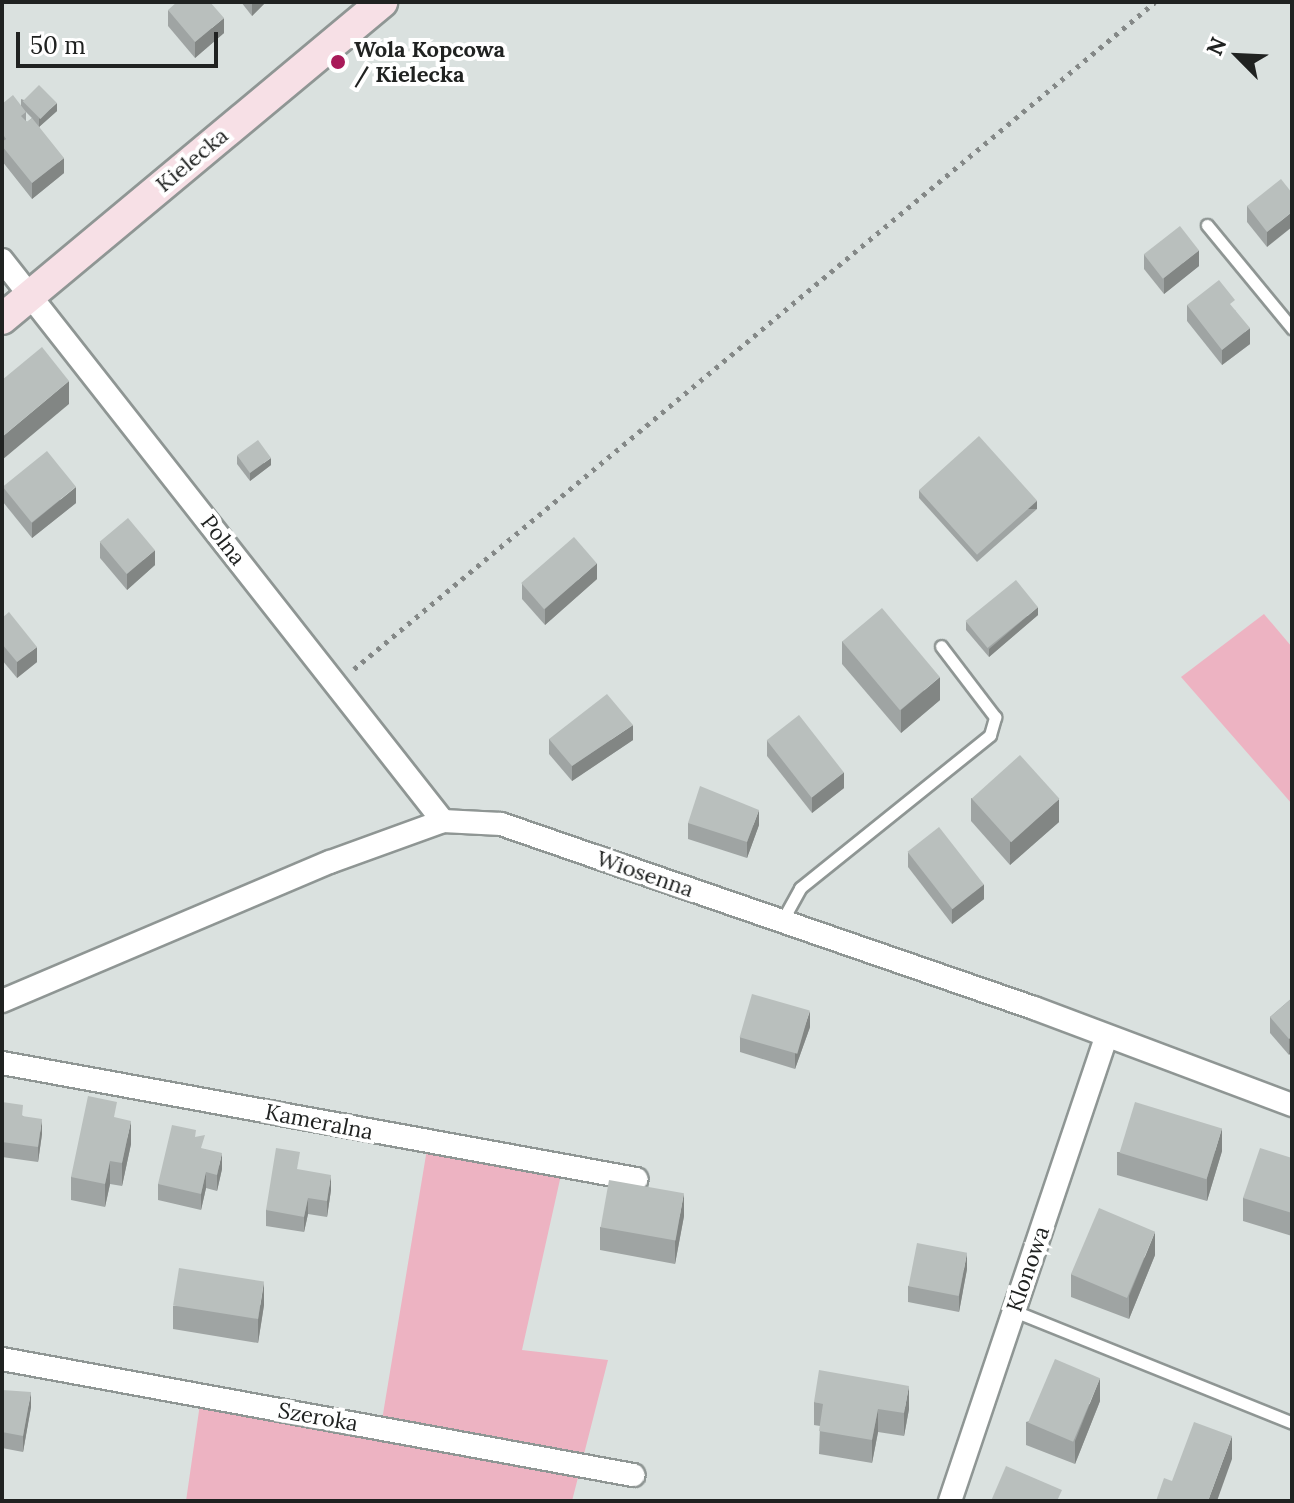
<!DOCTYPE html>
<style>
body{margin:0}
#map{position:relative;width:1294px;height:1503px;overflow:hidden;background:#dae1df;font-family:Lora,serif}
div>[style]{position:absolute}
.green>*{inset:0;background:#edb3c2}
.path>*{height:5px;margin-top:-2.5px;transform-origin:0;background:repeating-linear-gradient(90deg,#848887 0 4px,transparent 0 10px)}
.roads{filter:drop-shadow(2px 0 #8f9694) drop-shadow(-2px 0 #8f9694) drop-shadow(0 2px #8f9694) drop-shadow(0 -2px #8f9694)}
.lane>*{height:11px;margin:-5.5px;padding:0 5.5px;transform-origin:5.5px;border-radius:5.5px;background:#fff}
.street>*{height:22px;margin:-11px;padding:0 11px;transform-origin:11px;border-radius:11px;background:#fff}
.secondary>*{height:30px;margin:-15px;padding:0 15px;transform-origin:15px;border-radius:15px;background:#f7e0e6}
.wall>*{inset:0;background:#9fa4a3}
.shaded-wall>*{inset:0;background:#828684;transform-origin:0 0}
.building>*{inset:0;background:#b9bfbd;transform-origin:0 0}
.dots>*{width:22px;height:22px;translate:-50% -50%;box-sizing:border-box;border:4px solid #fff;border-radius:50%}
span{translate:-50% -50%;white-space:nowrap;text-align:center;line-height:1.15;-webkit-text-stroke:8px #fff;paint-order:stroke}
.poi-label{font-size:22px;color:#202221;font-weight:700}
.left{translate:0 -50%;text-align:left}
.street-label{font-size:22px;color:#202221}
.frame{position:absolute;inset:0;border:4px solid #202221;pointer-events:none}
.north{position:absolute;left:1198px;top:16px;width:80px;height:80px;-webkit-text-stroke:6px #fff;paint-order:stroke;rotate:294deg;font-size:22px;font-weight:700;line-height:32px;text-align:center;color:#202221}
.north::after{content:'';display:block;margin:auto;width:28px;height:36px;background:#202221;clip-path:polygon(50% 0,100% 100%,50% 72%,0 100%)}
.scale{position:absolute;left:16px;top:32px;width:202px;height:36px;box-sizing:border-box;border:4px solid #202221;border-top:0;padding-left:10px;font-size:24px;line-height:28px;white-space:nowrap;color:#202221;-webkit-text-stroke:6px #fff;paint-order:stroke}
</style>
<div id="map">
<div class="green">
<i style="clip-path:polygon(1264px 614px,1292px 647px,1292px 804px,1181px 677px)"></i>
<i style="clip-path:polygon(428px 1143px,563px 1166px,522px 1350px,608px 1360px,572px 1501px,186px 1501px,202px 1390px,382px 1420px)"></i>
</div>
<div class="path">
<i style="left:354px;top:669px;width:1042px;rotate:-39.78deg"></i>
</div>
<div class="roads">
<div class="lane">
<i style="left:1207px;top:225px;width:134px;rotate:50.5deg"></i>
<i style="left:782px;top:921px;width:38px;rotate:-61deg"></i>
<i style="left:800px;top:888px;width:244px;rotate:-38.8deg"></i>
<i style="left:990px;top:735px;width:19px;rotate:-74deg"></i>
<i style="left:995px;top:717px;width:89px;rotate:-127.3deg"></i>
<i style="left:1014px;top:1311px;width:300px;rotate:21.9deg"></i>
</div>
<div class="street">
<i style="left:2px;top:260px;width:714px;rotate:51.83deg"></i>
<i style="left:2px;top:1001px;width:356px;rotate:-23deg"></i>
<i style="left:330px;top:862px;width:120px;rotate:-19.9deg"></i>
<i style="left:443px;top:821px;width:58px;rotate:3deg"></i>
<i style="left:501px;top:824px;width:564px;rotate:19.05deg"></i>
<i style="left:1034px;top:1008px;width:276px;rotate:20.6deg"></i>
<i style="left:2px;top:1063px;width:645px;rotate:10.37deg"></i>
<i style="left:2px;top:1359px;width:642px;rotate:10.42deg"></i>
<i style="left:950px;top:1501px;width:490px;rotate:-71.4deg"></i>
</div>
<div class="secondary">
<i style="left:2px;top:319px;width:495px;rotate:-39.8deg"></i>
</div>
</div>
<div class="wall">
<i style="clip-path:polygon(241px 2px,266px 2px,252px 16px)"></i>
<i style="clip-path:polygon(168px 10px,224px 33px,195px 58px,168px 26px)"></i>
<i style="clip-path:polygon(evenodd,21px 99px,57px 111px,39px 127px,64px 173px,32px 199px,2px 161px,2px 104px,21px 106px,21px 99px,26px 112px,32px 118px,27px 122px,26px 121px,26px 112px)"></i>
<i style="clip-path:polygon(1292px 193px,1267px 247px,1247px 222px,1247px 206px)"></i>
<i style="clip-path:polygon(1144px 254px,1199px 266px,1164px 294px,1144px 269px)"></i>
<i style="clip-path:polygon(1187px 305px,1235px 310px,1250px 344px,1222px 365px,1187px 321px)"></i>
<i style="clip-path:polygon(237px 456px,271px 465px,250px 481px,237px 464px)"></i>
<i style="clip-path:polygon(3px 487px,76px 503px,32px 538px,3px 502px)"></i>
<i style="clip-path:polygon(919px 490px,1037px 509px,977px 562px,919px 498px)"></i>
<i style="clip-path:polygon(100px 542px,155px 565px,127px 590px,100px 558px)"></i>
<i style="clip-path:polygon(597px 579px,545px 625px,522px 599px,522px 584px)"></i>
<i style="clip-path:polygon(1038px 615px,989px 657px,966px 630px,966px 622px)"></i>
<i style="clip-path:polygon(2px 618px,37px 662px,17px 678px,2px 660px)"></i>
<i style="clip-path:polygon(842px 641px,940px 700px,901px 733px,842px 664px)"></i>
<i style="clip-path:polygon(549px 739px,633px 740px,572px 781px,549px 754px)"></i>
<i style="clip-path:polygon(767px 740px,844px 788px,812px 813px,767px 756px)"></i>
<i style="clip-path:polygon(971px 798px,1059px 822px,1010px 865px,971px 821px)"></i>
<i style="clip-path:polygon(688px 823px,759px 825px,747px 858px,688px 839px)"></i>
<i style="clip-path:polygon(908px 852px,984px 899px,952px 924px,908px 867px)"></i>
<i style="clip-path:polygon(1292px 998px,1289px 1055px,1270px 1033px,1270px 1017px)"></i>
<i style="clip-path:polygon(810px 1027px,795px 1069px,740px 1052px,740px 1037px)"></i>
<i style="clip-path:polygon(2px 1102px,23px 1116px,42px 1134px,38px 1162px,2px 1157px)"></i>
<i style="clip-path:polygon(117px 1118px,131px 1144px,122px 1186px,110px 1184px,105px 1207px,71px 1200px,71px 1177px)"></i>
<i style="clip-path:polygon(205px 1149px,222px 1169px,217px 1191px,206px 1188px,201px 1210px,158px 1200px,158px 1184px)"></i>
<i style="clip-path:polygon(1222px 1151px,1207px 1201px,1117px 1175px,1117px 1152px)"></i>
<i style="clip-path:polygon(1292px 1158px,1292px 1236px,1243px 1221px,1243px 1198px)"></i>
<i style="clip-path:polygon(300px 1170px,331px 1190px,327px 1217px,308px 1214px,304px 1232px,266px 1226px,266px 1210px)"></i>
<i style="clip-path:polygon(684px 1216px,675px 1264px,600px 1250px,600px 1227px)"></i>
<i style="clip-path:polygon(1155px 1255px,1129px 1319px,1071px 1297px,1071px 1274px)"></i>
<i style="clip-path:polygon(967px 1269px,959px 1312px,908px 1302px,908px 1286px)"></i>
<i style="clip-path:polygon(264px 1305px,258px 1343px,173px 1329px,173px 1306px)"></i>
<i style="clip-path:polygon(2px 1390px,31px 1407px,23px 1452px,2px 1448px)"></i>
<i style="clip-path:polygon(1100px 1401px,1075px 1464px,1026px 1445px,1026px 1422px)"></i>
<i style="clip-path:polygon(814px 1402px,909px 1409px,904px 1436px,878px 1432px,872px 1463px,819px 1454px,820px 1426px,814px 1425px)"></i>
</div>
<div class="shaded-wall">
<i style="clip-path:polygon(252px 2px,266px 2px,252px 16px)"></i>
<i style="clip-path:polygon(224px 18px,224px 33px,195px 58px,195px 42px)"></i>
<i style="clip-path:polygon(57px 103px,57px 111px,39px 127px,39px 119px)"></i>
<i style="clip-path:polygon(64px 158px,64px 173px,32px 199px,32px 183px)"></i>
<i style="clip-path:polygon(1292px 212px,1292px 227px,1267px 247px,1267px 232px)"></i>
<i style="clip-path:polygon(1199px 250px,1199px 266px,1164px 294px,1164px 278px)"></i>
<i style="clip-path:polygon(1250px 328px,1250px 344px,1222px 365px,1222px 350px)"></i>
<i style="clip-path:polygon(69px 381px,69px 404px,2px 460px,2px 437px)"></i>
<i style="clip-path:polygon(271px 458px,271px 465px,250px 481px,250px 473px)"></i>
<i style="clip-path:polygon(76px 487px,76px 503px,32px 538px,32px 523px)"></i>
<i style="left:1037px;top:501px;width:8px;height:80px;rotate:90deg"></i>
<i style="clip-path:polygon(155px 550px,155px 565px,127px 590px,127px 574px)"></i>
<i style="clip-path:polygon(597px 563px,597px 579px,545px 625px,545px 609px)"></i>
<i style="clip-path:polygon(1038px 607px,1038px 615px,989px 657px,989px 649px)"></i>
<i style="clip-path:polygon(37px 647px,37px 662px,17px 678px,17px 662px)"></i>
<i style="clip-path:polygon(940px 677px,940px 700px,901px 733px,901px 710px)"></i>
<i style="clip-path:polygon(633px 725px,633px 740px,572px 781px,572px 766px)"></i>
<i style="clip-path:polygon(844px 772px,844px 788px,812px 813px,812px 797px)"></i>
<i style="clip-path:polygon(1059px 799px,1059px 822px,1010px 865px,1010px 842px)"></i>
<i style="clip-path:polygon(759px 810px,759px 825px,747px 858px,747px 842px)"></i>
<i style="clip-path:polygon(984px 884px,984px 899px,952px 924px,952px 908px)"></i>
<i style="clip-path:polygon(810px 1011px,810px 1027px,795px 1069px,795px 1054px)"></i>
<i style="clip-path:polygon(1292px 1036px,1292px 1052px,1289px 1055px,1289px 1039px)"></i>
<i style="clip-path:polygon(42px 1119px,42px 1134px,38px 1162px,38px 1147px)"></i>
<i style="clip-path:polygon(131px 1121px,131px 1144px,122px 1186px,122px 1163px)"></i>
<i style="clip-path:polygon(1222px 1128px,1222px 1151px,1207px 1201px,1207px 1178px)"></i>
<i style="clip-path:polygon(222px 1153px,222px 1169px,217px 1191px,217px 1175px)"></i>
<i style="clip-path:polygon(110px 1161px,110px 1184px,105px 1207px,105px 1184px)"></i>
<i style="clip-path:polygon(206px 1172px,206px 1188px,201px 1210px,201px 1194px)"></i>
<i style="clip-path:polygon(331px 1175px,331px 1190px,327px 1217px,327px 1201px)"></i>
<i style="clip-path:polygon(684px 1193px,684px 1216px,675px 1264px,675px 1241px)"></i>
<i style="clip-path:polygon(308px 1198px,308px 1214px,304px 1232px,304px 1217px)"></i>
<i style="clip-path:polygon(1155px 1232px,1155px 1255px,1129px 1319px,1129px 1296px)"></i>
<i style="clip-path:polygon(967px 1253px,967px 1269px,959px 1312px,959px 1296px)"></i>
<i style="clip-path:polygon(264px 1282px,264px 1305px,258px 1343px,258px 1320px)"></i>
<i style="clip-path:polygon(1100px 1378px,1100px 1401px,1075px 1464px,1075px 1441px)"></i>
<i style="clip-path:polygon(909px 1386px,909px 1409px,904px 1436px,904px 1413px)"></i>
<i style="clip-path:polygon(31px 1392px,31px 1407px,23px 1452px,23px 1436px)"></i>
<i style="clip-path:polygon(878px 1409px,878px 1432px,872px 1463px,872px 1440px)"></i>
<i style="clip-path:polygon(1232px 1436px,1232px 1459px,1217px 1501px,1208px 1501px)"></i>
</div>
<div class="building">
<i style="clip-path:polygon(177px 2px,210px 2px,224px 18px,195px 42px,168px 10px)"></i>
<i style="left:39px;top:85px;width:25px;height:23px;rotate:45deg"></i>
<i style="clip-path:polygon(13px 95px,26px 112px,21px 116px,27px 122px,32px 118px,64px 158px,32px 183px,2px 146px,2px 142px,6px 139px,2px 133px,2px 104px)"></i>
<i style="clip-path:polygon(1281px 179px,1292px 193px,1292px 212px,1267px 232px,1247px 206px)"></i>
<i style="left:1180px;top:226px;width:31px;height:46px;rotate:52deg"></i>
<i style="clip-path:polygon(1219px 280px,1235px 300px,1230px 304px,1250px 328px,1222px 350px,1187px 305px)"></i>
<i style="clip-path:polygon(42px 347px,69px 381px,2px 437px,2px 380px)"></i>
<i style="left:979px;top:436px;width:87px;height:81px;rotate:48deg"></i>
<i style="left:258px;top:440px;width:22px;height:26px;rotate:54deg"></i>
<i style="left:47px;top:451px;width:46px;height:57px;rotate:51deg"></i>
<i style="left:128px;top:518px;width:42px;height:37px;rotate:50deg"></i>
<i style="left:574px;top:537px;width:35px;height:70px;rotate:49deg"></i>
<i style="left:1016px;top:580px;width:35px;height:65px;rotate:51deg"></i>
<i style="left:882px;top:608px;width:90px;height:52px;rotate:50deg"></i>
<i style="clip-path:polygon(9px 612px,37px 647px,17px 662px,2px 644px,2px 618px)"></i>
<i style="clip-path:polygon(607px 694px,633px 725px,572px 766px,549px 739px)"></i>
<i style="left:799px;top:715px;width:73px;height:41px;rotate:52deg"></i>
<i style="left:1020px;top:755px;width:59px;height:65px;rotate:48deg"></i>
<i style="clip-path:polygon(700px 786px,759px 810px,747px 842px,688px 823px)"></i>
<i style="left:939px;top:827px;width:73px;height:40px;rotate:52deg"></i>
<i style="left:752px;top:994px;width:60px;height:45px;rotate:16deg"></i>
<i style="clip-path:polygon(1292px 998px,1292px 1036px,1289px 1039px,1270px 1017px)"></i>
<i style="clip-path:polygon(88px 1096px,117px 1102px,114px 1117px,131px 1121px,122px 1163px,110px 1161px,105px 1184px,71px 1177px)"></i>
<i style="clip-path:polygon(2px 1102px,23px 1105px,22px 1116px,42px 1119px,38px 1147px,2px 1142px)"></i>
<i style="left:1135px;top:1102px;width:91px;height:53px;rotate:17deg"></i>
<i style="clip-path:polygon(172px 1125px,196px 1130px,195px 1137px,205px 1135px,201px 1148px,222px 1153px,217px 1175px,206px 1172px,201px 1194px,158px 1184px)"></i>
<i style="clip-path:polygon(276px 1148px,300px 1152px,297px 1169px,331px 1175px,327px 1201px,308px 1198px,304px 1217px,266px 1210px)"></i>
<i style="clip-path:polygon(1260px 1148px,1292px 1158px,1292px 1213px,1243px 1198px)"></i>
<i style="left:609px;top:1180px;width:76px;height:48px;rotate:10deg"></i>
<i style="left:1099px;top:1208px;width:61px;height:72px;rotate:23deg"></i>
<i style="left:917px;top:1243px;width:51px;height:44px;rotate:11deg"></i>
<i style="left:179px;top:1268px;width:86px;height:38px;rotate:9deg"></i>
<i style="left:1055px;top:1359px;width:49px;height:69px;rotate:23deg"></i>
<i style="clip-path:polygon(819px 1370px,909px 1386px,904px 1413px,878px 1409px,872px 1440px,819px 1431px,823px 1404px,814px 1402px)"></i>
<i style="clip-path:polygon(2px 1390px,31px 1392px,23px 1436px,2px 1432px)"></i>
<i style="clip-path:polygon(1194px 1422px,1232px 1436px,1208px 1501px,1156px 1501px,1164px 1478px,1172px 1481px)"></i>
<i style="clip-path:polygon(1006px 1466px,1062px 1490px,1057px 1501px,991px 1501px)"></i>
</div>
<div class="dots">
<i style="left:338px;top:62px;background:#a81a59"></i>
</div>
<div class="poi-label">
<span class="left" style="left:354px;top:62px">Wola Kopcowa<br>/ Kielecka</span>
</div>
<div class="street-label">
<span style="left:192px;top:160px;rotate:-40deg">Kielecka</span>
<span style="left:223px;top:540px;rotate:52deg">Polna</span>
<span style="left:645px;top:874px;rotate:19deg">Wiosenna</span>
<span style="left:319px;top:1122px;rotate:11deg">Kameralna</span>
<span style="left:1028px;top:1269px;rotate:-71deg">Klonowa</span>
<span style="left:318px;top:1417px;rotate:10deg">Szeroka</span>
</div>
<div class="frame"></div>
<div class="north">N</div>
<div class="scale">50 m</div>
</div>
